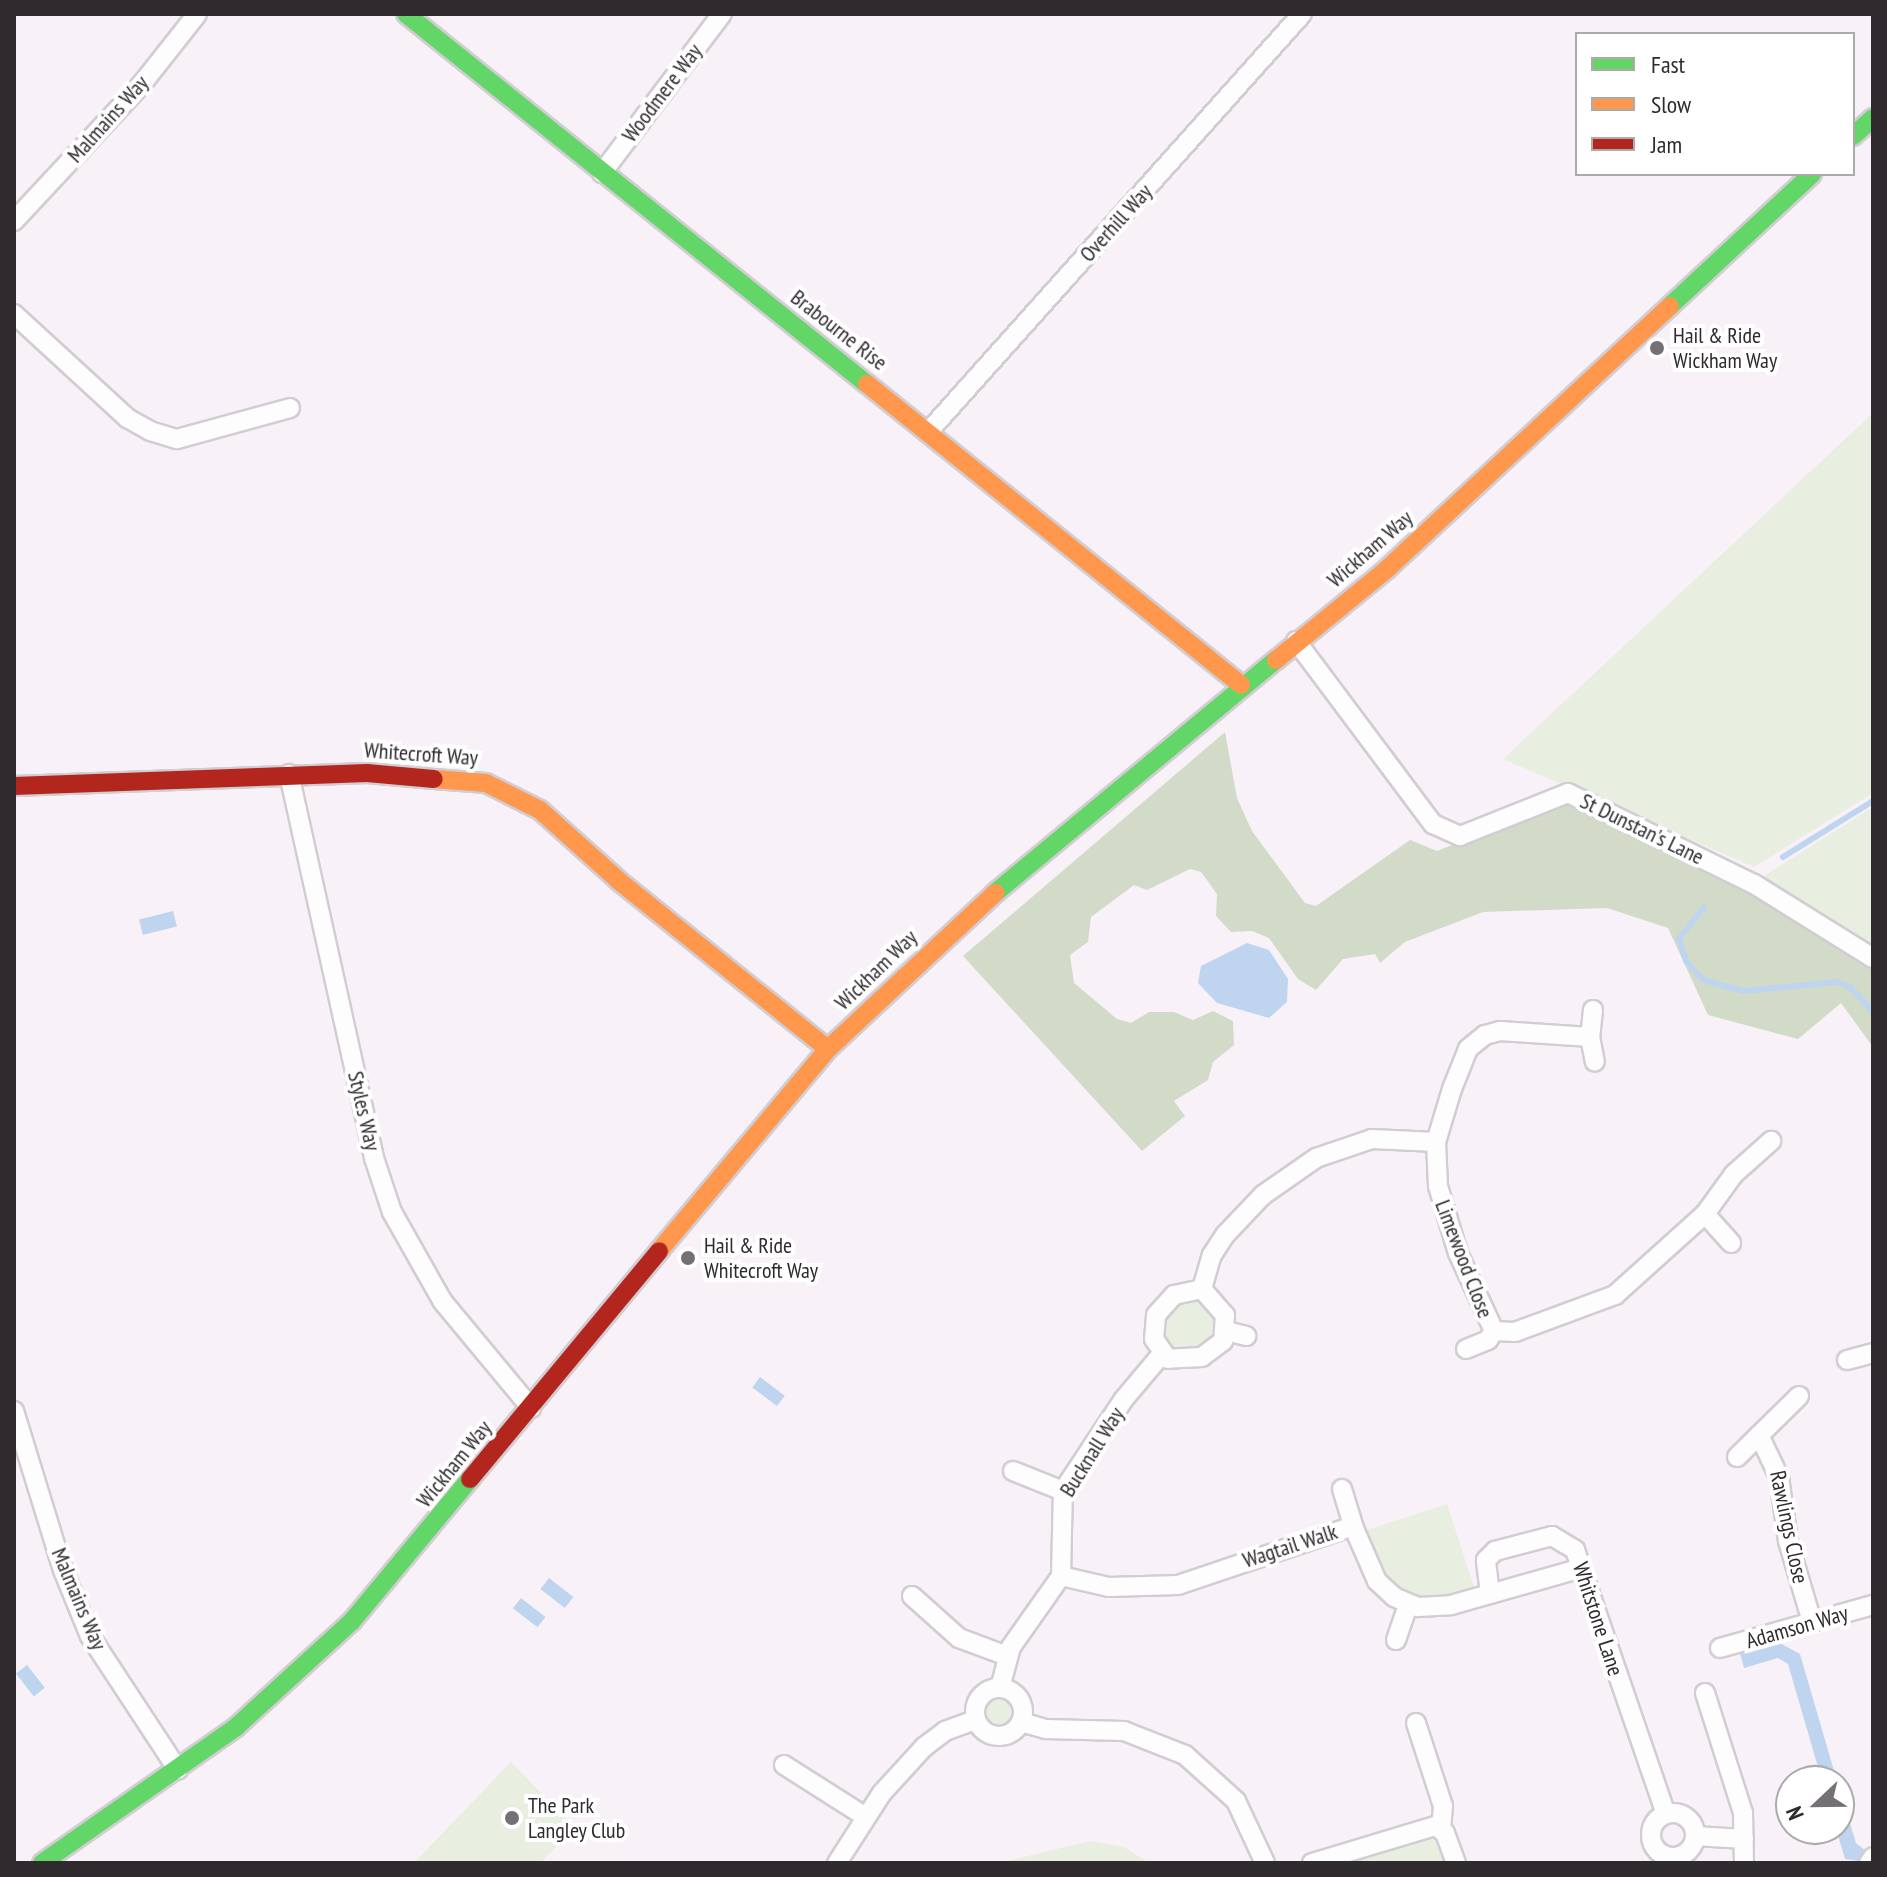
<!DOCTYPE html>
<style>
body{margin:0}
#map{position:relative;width:1887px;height:1877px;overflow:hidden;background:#f8f2f8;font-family:"PT Sans Narrow",sans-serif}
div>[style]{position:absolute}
.green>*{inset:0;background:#e8eee0}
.round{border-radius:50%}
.forest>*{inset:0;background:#d2dbc7}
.water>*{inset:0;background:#bfd5ef;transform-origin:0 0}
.stream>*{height:6px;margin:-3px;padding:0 3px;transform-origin:3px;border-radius:3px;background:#bfd5ef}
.roads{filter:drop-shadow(2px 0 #d2cdd2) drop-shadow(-2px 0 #d2cdd2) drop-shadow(0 2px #d2cdd2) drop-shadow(0 -2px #d2cdd2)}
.street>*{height:18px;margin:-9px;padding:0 9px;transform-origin:9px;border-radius:9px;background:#fefdfe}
.street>.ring{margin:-9px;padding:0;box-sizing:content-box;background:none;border:18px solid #fefdfe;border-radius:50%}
.fast>*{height:18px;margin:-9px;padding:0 9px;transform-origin:9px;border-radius:9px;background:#63d668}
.slow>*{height:18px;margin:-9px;padding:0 9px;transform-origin:9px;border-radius:9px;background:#ff974d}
.jam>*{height:18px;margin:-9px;padding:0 9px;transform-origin:9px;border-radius:9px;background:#b3261e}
.dots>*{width:22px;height:22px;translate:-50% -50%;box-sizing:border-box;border:4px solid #fff;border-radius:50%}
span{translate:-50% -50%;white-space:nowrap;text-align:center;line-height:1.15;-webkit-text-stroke:8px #fff;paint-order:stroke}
.street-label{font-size:22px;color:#2f2a2e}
.poi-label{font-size:22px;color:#2f2a2e}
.left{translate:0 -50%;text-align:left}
.frame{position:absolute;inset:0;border:16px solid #2f2a2e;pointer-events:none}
.legend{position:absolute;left:1575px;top:32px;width:280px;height:144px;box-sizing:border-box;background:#fff;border:2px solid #acaaab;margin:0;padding:10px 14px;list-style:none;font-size:24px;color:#2f2a2e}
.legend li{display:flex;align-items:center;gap:16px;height:40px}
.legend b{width:40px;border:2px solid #acaaab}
.north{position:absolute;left:1775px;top:1765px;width:80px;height:80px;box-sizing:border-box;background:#fff;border:2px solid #acaaab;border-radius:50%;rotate:248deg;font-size:22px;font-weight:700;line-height:32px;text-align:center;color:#2f2a2e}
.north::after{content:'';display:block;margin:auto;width:28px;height:36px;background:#757075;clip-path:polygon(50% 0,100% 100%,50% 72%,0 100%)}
</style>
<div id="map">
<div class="green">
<i style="clip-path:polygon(1873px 413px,1873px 793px,1754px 867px,1503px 759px)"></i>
<i style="clip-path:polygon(1873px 807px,1873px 951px,1759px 879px)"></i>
<i class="round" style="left:1161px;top:1298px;width:56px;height:56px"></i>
<i style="clip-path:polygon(1447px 1504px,1475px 1590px,1421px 1599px,1398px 1590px,1385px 1580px,1364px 1531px)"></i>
<i class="round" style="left:982px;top:1696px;width:32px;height:32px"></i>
<i style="clip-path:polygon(511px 1762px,574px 1827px,541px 1863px,414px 1863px)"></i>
<i style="clip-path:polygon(1428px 1837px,1442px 1846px,1447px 1863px,1344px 1863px)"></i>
<i style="clip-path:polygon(1090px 1841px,1124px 1847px,1149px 1863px,998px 1863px)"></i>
</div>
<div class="forest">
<i style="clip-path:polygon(1225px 732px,1237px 798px,1252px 831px,1305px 903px,1316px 906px,1410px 840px,1437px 851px,1568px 799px,1753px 893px,1873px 967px,1873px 1047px,1841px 1003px,1798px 1039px,1708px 1015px,1668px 928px,1607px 908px,1483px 912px,1405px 942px,1380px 963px,1375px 954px,1343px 959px,1316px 990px,1298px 979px,1269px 938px,1252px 931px,1231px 932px,1216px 916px,1217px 894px,1201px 872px,1190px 869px,1147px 890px,1134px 885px,1091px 917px,1088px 942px,1070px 955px,1074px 983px,1117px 1019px,1131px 1023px,1149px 1012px,1174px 1012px,1193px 1020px,1213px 1011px,1233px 1021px,1234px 1045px,1213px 1062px,1208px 1080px,1174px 1101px,1185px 1116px,1142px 1151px,963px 956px)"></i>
</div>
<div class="water">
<i style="left:173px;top:911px;width:16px;height:35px;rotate:76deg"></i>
<i style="clip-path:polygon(1247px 943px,1269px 950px,1288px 979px,1287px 1002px,1269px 1018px,1217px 1003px,1198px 983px,1201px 966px)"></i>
<i style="left:760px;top:1377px;width:31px;height:13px;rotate:37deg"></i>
<i style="left:549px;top:1578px;width:31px;height:14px;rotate:38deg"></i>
<i style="left:521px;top:1598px;width:31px;height:13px;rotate:38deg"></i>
<i style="clip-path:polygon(1778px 1642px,1800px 1654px,1837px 1781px,1822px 1781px,1788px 1664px,1778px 1658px,1744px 1668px,1740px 1653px)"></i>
<i style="left:27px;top:1665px;width:29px;height:14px;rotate:52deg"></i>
<i style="clip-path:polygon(1839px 1787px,1856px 1843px,1873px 1857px,1873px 1863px,1845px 1859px,1836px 1829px)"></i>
</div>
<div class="stream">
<i style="left:1783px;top:857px;width:106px;rotate:-31.9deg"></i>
<i style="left:1704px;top:907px;width:41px;rotate:128deg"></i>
<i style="left:1679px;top:939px;width:23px;rotate:72deg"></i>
<i style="left:1686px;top:961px;width:25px;rotate:48deg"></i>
<i style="left:1703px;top:980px;width:41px;rotate:15.4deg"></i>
<i style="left:1743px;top:991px;width:94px;rotate:-5.5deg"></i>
<i style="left:1837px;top:982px;width:14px;rotate:21deg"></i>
<i style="left:1850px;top:987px;width:34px;rotate:47deg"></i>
</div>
<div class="roads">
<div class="street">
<i style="left:602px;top:173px;width:199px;rotate:-53deg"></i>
<i style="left:14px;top:221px;width:186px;rotate:-47deg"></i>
<i style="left:141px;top:85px;width:90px;rotate:-51.7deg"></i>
<i style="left:14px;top:314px;width:154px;rotate:42.6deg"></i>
<i style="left:127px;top:418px;width:26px;rotate:29deg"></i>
<i style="left:150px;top:431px;width:28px;rotate:17deg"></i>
<i style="left:177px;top:439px;width:117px;rotate:-15.3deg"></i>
<i style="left:929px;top:431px;width:559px;rotate:-48.19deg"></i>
<i style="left:1296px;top:641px;width:229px;rotate:53.2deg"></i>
<i style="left:1433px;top:824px;width:30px;rotate:24deg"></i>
<i style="left:1460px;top:836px;width:116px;rotate:-21.7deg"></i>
<i style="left:1568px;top:793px;width:207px;rotate:26.1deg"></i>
<i style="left:1754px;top:884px;width:140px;rotate:31.9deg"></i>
<i style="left:289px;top:774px;width:393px;rotate:77.5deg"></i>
<i style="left:374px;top:1158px;width:57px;rotate:71.6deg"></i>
<i style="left:392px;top:1212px;width:103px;rotate:60.5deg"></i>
<i style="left:443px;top:1302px;width:138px;rotate:50.3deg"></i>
<i style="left:1593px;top:1010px;width:27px;rotate:96deg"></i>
<i style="left:1590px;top:1037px;width:90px;rotate:-176.2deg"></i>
<i style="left:1500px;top:1031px;width:16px;rotate:165deg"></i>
<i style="left:1485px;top:1035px;width:22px;rotate:141deg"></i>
<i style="left:1468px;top:1049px;width:43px;rotate:111.8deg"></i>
<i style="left:1452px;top:1089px;width:55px;rotate:106.8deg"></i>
<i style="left:1436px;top:1142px;width:44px;rotate:87.4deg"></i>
<i style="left:1438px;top:1186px;width:70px;rotate:73.4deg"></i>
<i style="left:1458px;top:1253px;width:86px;rotate:65.2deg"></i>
<i style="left:1494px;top:1331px;width:21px;rotate:3deg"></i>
<i style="left:1515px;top:1332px;width:107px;rotate:-20.3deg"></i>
<i style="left:1615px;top:1295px;width:121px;rotate:-42deg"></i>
<i style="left:1705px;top:1214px;width:49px;rotate:-54.1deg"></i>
<i style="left:1734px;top:1174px;width:50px;rotate:-41.7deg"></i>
<i style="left:1590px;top:1037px;width:25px;rotate:79deg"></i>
<i style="left:1705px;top:1214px;width:39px;rotate:48deg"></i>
<i style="left:1202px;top:1289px;width:35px;rotate:-74deg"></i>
<i style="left:1212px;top:1255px;width:24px;rotate:-57deg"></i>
<i style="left:1225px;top:1235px;width:55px;rotate:-46.5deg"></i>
<i style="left:1263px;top:1195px;width:65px;rotate:-34.9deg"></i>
<i style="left:1316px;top:1158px;width:59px;rotate:-18.7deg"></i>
<i style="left:1372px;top:1139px;width:64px;rotate:2.7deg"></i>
<i style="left:1202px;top:1289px;width:35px;rotate:49deg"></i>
<i style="left:1225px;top:1315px;width:26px;rotate:94deg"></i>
<i style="left:1223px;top:1341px;width:26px;rotate:143deg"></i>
<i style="left:1202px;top:1357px;width:34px;rotate:177deg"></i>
<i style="left:1168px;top:1359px;width:24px;rotate:-125deg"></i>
<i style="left:1154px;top:1339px;width:24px;rotate:-85deg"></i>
<i style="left:1156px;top:1315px;width:27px;rotate:-48deg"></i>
<i style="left:1174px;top:1295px;width:29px;rotate:-12deg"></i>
<i style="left:1226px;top:1331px;width:21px;rotate:14deg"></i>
<i style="left:1466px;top:1349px;width:24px;rotate:-22deg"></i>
<i style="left:1488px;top:1340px;width:11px;rotate:-56deg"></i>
<i style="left:1847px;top:1360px;width:27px;rotate:-15deg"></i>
<i style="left:14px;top:1411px;width:166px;rotate:72.9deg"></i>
<i style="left:63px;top:1570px;width:71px;rotate:67.8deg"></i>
<i style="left:90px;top:1636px;width:160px;rotate:56.7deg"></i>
<i style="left:1759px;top:1435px;width:47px;rotate:64.5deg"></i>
<i style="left:1779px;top:1477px;width:65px;rotate:82deg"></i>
<i style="left:1788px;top:1541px;width:84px;rotate:73.5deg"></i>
<i style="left:1737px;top:1457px;width:87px;rotate:-44.5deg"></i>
<i style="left:1013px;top:1471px;width:54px;rotate:21.8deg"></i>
<i style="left:1342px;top:1489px;width:39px;rotate:73deg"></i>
<i style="left:1061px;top:1576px;width:49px;rotate:12.9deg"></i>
<i style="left:1109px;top:1587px;width:69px;rotate:-1.7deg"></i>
<i style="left:1178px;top:1585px;width:185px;rotate:-18.6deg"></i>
<i style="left:1353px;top:1526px;width:60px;rotate:66.4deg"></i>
<i style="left:1377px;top:1581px;width:23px;rotate:43deg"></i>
<i style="left:1394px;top:1597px;width:26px;rotate:23deg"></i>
<i style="left:1418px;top:1607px;width:33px;rotate:-3deg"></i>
<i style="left:1451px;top:1605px;width:136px;rotate:-15.8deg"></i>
<i style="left:1490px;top:1594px;width:34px;rotate:-97deg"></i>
<i style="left:1486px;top:1560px;width:13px;rotate:-45deg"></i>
<i style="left:1495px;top:1551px;width:59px;rotate:-14.7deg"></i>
<i style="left:1552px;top:1536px;width:27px;rotate:31deg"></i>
<i style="left:1575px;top:1550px;width:279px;rotate:71deg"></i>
<i style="left:912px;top:1596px;width:63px;rotate:41.8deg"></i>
<i style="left:959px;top:1638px;width:51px;rotate:20.6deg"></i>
<i style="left:1396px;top:1640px;width:37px;rotate:-71deg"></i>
<i style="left:1720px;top:1648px;width:159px;rotate:-15.7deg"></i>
<i class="ring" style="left:975px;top:1688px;width:30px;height:30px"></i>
<i style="left:1000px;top:1688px;width:42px;rotate:-75deg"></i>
<i style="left:1011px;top:1647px;width:87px;rotate:-54.8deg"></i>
<i style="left:1061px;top:1576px;width:85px;rotate:-88.7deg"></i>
<i style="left:1063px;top:1491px;width:110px;rotate:-56.5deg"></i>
<i style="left:1124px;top:1399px;width:57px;rotate:-49.9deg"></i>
<i style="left:1705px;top:1693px;width:126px;rotate:72.4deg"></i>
<i style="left:1743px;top:1813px;width:50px;rotate:88.9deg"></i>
<i style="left:1021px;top:1722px;width:26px;rotate:16deg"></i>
<i style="left:1046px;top:1729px;width:78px;rotate:1.5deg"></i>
<i style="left:1124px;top:1731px;width:66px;rotate:21.5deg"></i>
<i style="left:1185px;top:1755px;width:69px;rotate:42deg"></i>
<i style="left:1236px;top:1801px;width:68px;rotate:64.9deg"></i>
<i style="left:1416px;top:1723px;width:87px;rotate:72deg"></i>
<i style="left:1443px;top:1806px;width:22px;rotate:95deg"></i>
<i style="left:784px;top:1765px;width:97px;rotate:32.4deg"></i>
<i class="ring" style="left:1651px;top:1813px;width:26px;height:26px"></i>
<i style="left:1695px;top:1836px;width:49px;rotate:3.5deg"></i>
<i style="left:837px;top:1863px;width:83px;rotate:-57.3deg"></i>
<i style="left:882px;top:1793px;width:62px;rotate:-47.6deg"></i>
<i style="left:924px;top:1747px;width:26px;rotate:-37deg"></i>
<i style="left:945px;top:1731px;width:32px;rotate:-20deg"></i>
<i style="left:1312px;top:1863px;width:128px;rotate:-16.7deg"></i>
<i style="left:1435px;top:1826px;width:12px;rotate:35deg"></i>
<i style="left:1445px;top:1833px;width:32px;rotate:70deg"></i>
<i style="left:1869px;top:1863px;width:7px;rotate:-56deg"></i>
</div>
<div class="fast">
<i style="left:406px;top:14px;width:591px;rotate:38.75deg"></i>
<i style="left:1853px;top:136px;width:27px;rotate:-42deg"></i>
<i style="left:1670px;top:306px;width:194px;rotate:-42.9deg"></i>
<i style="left:995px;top:893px;width:365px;rotate:-39.7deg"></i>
<i style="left:42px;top:1863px;width:237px;rotate:-35deg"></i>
<i style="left:236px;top:1727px;width:157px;rotate:-42.4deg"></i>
<i style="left:352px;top:1621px;width:185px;rotate:-50.3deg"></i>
</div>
<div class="slow">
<i style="left:867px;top:384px;width:480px;rotate:38.8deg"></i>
<i style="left:1276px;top:660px;width:144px;rotate:-39.3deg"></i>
<i style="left:1387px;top:569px;width:386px;rotate:-42.9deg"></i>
<i style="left:434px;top:779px;width:52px;rotate:4.4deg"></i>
<i style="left:486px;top:783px;width:60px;rotate:26.6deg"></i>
<i style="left:540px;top:810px;width:106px;rotate:41.9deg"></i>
<i style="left:619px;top:881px;width:268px;rotate:38.8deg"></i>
<i style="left:659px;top:1251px;width:263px;rotate:-50.1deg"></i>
<i style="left:828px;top:1049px;width:229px;rotate:-43deg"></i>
</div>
<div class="jam">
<i style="left:14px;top:786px;width:353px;rotate:-2.1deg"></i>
<i style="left:367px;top:773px;width:67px;rotate:5.1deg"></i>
<i style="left:470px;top:1479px;width:296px;rotate:-50.3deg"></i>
</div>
</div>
<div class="dots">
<i style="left:1657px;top:348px;background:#757075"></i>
<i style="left:688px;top:1258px;background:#757075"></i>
<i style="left:512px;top:1818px;background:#757075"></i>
</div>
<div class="street-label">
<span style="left:662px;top:93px;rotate:-53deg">Woodmere Way</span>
<span style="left:108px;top:119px;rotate:-48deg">Malmains Way</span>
<span style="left:1116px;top:223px;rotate:-48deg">Overhill Way</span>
<span style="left:839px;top:330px;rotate:38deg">Brabourne Rise</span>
<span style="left:1370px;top:549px;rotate:-41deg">Wickham Way</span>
<span style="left:421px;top:754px;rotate:4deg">Whitecroft Way</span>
<span style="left:1642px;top:829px;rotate:26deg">St Dunstan's Lane</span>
<span style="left:876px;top:970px;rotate:-44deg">Wickham Way</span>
<span style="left:364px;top:1111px;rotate:77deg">Styles Way</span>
<span style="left:1464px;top:1259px;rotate:69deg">Limewood Close</span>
<span style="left:1092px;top:1452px;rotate:-58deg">Bucknall Way</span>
<span style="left:454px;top:1464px;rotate:-51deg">Wickham Way</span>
<span style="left:1789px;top:1527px;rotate:78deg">Rawlings Close</span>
<span style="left:1290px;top:1546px;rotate:-18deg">Wagtail Walk</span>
<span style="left:79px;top:1599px;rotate:67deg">Malmains Way</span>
<span style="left:1598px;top:1619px;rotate:72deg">Whitstone Lane</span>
<span style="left:1797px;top:1627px;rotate:-16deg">Adamson Way</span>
</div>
<div class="poi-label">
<span class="left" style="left:1673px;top:348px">Hail &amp; Ride<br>Wickham Way</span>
<span class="left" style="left:704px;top:1258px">Hail &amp; Ride<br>Whitecroft Way</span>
<span class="left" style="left:528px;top:1818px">The Park<br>Langley Club</span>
</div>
<div class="frame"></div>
<ul class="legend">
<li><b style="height:10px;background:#63d668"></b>Fast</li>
<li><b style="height:10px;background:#ff974d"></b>Slow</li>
<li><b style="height:10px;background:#b3261e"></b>Jam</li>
</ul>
<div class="north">N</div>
</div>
